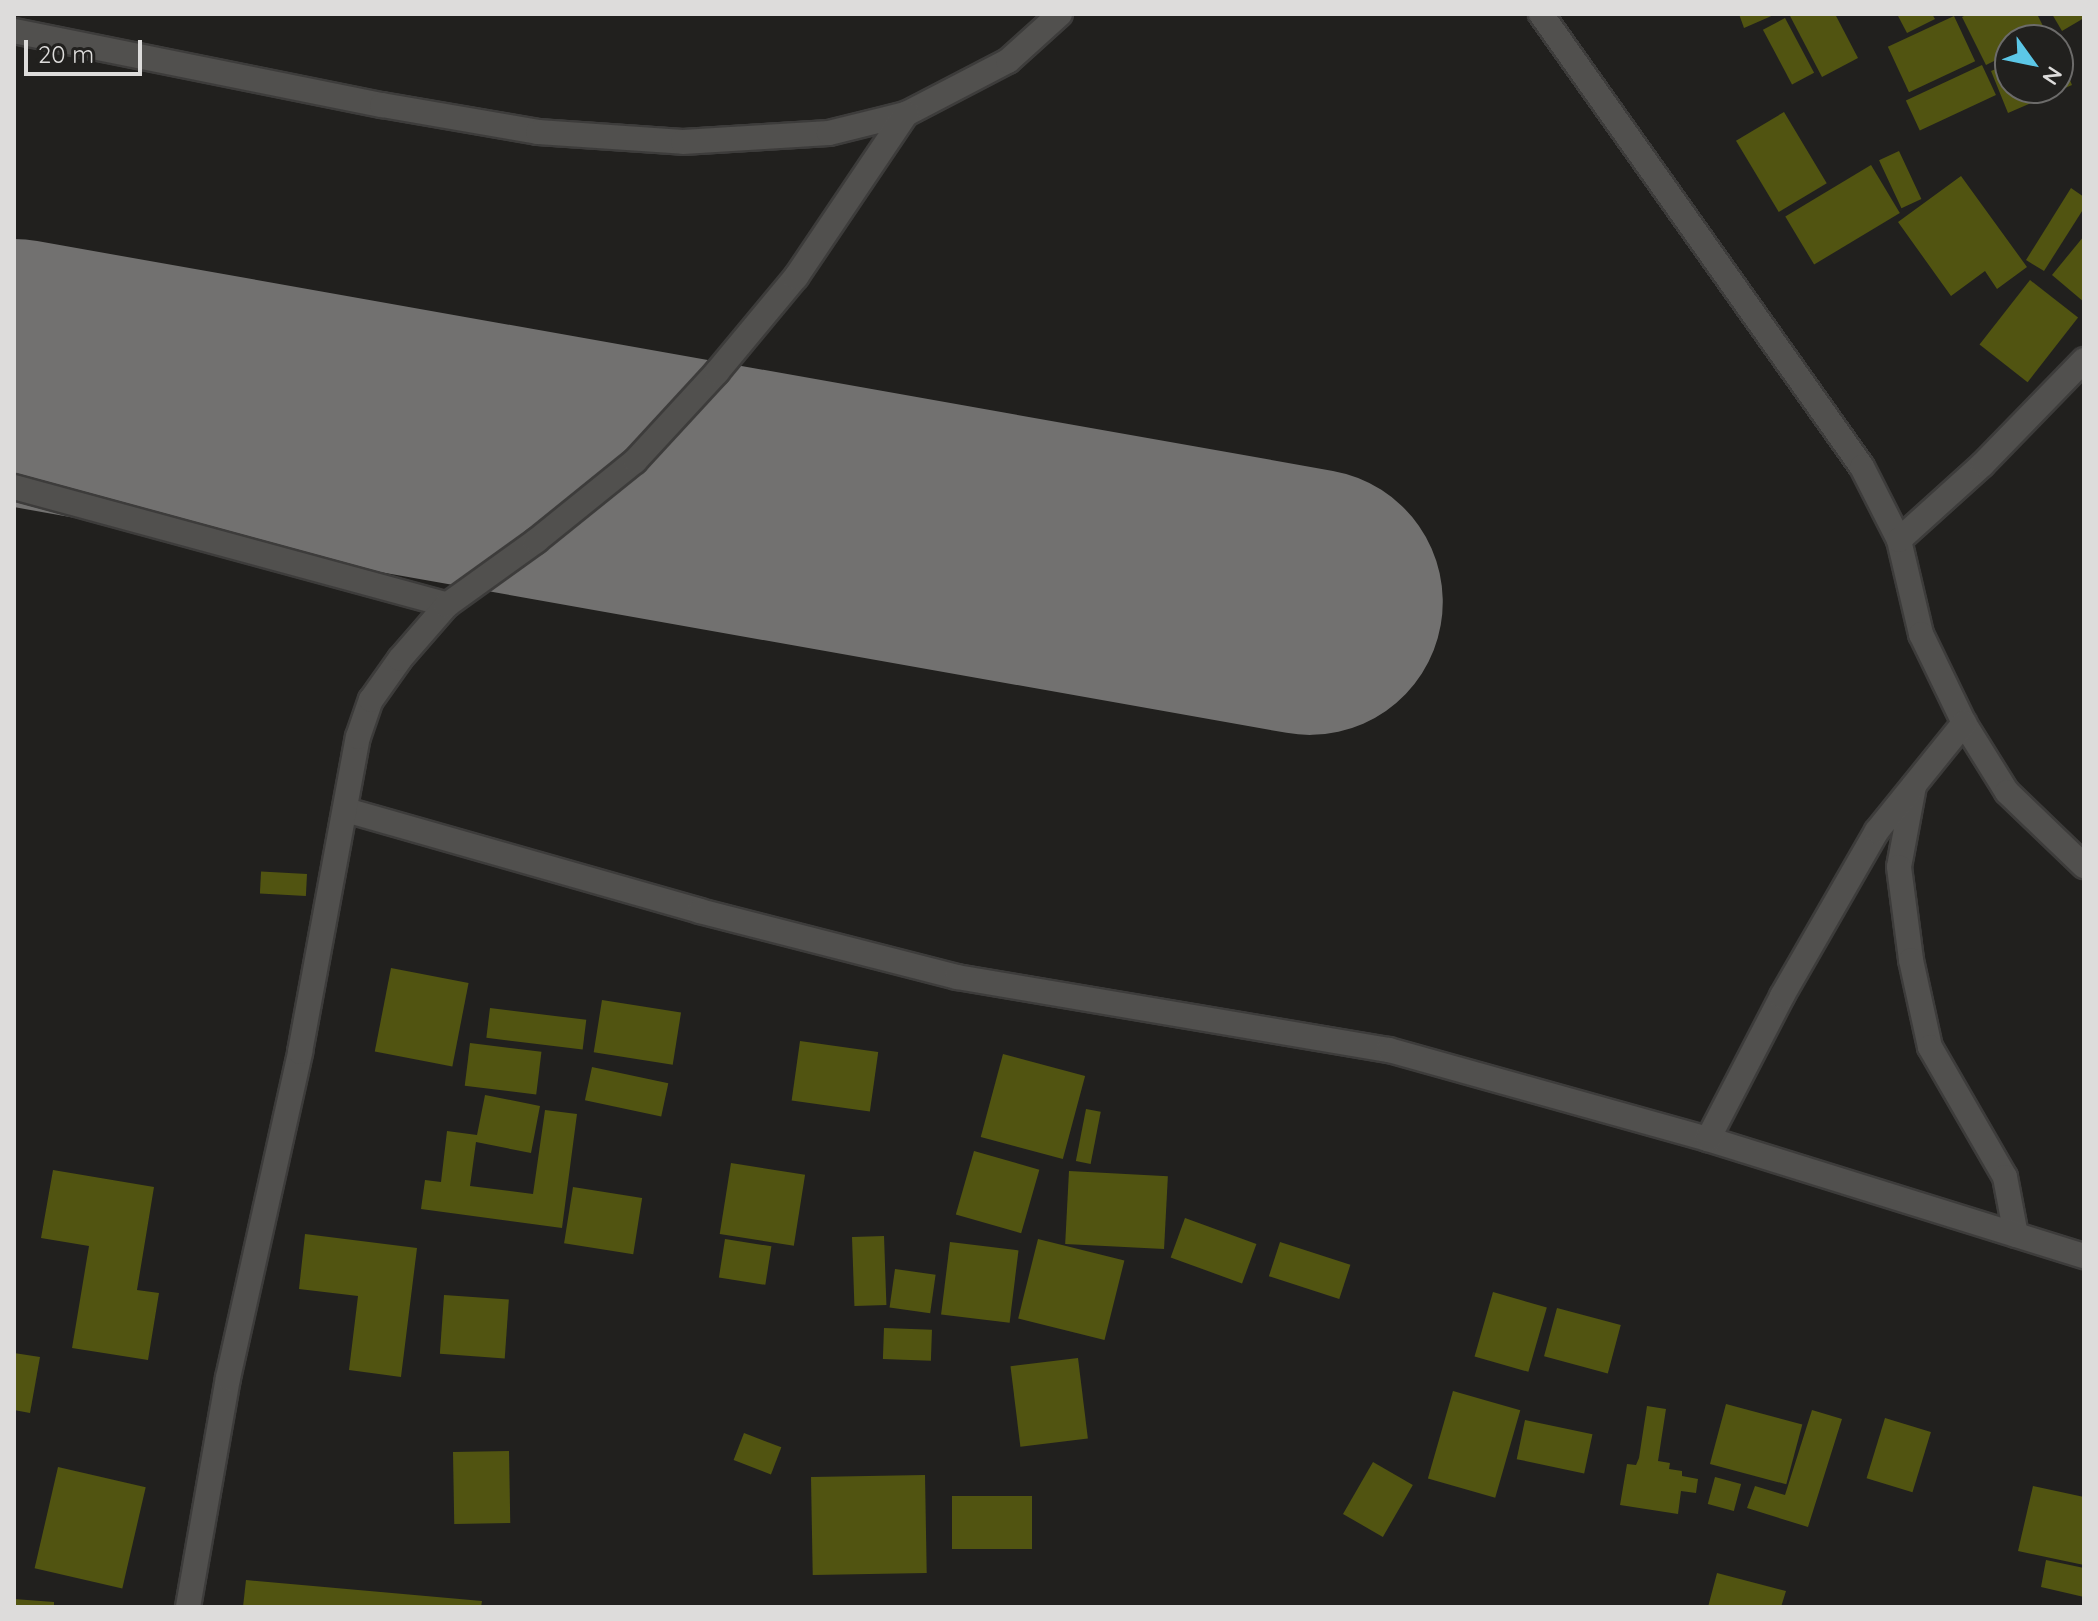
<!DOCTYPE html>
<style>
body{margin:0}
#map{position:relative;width:2098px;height:1621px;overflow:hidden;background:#21201e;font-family:Quicksand,sans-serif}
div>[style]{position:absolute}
.runway>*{height:266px;margin:-133px;padding:0 133px;transform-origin:133px;border-radius:133px;background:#727170}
.building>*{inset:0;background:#515411;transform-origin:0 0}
.roads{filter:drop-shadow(2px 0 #3d3c3b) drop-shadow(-2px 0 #3d3c3b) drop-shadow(0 2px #3d3c3b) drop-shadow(0 -2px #3d3c3b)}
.street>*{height:24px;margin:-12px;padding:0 12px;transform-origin:12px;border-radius:12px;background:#51504e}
span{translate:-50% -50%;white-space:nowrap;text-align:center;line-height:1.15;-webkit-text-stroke:8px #21201e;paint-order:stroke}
.frame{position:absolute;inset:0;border:16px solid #dddcdb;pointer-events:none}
.north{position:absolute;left:1994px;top:24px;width:80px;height:80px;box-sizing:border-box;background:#21201e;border:2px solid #6c6b6a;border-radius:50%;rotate:123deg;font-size:22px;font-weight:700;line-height:32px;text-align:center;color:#dddcdb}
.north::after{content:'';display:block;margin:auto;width:28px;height:36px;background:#5cc7e7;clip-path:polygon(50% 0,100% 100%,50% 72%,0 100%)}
.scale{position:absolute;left:24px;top:40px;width:118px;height:36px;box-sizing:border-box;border:4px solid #dddcdb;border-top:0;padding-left:10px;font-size:24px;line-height:28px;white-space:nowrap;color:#dddcdb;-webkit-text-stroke:6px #21201e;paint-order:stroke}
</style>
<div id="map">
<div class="runway">
<i style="left:14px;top:372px;width:1316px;rotate:10.06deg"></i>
</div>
<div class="building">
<i style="clip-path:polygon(1739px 14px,1776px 14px,1744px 28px)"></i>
<i style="clip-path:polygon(1789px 14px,1835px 14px,1858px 58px,1822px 77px)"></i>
<i style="clip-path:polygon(1897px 14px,1932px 14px,1935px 19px,1907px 33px)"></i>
<i style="clip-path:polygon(1968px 14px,2037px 14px,2047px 34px,2036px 40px,2010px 40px,2010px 53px,1986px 65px,1962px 17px)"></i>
<i style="clip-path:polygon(2052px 14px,2084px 14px,2084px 18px,2062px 31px)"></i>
<i style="left:1954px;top:16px;width:50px;height:73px;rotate:65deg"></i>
<i style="left:1785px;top:18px;width:62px;height:25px;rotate:62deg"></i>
<i style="clip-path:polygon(2058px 52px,2072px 85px,2008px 113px,1991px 71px,2010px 63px,2010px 88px,2058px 88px)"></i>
<i style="left:1982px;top:65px;width:33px;height:84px;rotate:65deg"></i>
<i style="left:1784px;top:112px;width:83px;height:56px;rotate:59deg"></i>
<i style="left:1899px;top:151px;width:53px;height:22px;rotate:65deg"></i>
<i style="left:1871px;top:165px;width:56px;height:100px;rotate:59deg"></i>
<i style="clip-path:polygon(1961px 176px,2027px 267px,1997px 289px,1985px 271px,1951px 296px,1898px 222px)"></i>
<i style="clip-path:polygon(2071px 188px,2084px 197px,2084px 208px,2044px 271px,2026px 260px)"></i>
<i style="clip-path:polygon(2084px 236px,2084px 302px,2052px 275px)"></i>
<i style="left:2030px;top:280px;width:61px;height:82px;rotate:38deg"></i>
<i style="left:307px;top:874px;width:22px;height:46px;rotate:93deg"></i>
<i style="left:391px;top:968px;width:79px;height:85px;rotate:11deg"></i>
<i style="left:602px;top:1000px;width:80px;height:53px;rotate:9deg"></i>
<i style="left:490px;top:1008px;width:97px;height:30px;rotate:7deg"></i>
<i style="left:800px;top:1041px;width:79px;height:60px;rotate:8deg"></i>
<i style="left:470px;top:1043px;width:72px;height:43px;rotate:7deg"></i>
<i style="left:1003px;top:1054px;width:85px;height:86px;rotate:15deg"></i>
<i style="left:592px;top:1067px;width:78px;height:34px;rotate:12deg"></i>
<i style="clip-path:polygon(485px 1095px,540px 1106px,531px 1153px,476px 1142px,470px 1186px,533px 1194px,545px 1110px,577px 1114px,562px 1228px,421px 1209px,425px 1180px,441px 1182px,447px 1131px,477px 1135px)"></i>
<i style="left:1086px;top:1109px;width:15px;height:53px;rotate:11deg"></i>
<i style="left:974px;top:1151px;width:68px;height:66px;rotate:16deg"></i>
<i style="left:731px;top:1163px;width:75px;height:72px;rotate:9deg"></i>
<i style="clip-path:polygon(53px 1170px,154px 1187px,137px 1290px,159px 1293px,148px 1360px,72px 1348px,89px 1246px,41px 1238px)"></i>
<i style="left:1069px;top:1171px;width:99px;height:73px;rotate:3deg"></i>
<i style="left:573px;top:1187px;width:70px;height:57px;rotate:9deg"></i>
<i style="left:1185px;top:1218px;width:76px;height:42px;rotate:20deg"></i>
<i style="clip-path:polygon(305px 1234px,417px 1248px,401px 1377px,349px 1370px,358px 1296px,299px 1289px)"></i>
<i style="left:884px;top:1236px;width:69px;height:32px;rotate:88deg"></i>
<i style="left:725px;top:1239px;width:47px;height:39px;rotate:9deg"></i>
<i style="left:1038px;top:1239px;width:89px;height:82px;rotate:14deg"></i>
<i style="left:950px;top:1242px;width:69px;height:73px;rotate:7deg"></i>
<i style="left:1280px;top:1242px;width:74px;height:36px;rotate:18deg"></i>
<i style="left:895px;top:1269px;width:41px;height:39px;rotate:8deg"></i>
<i style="left:1493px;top:1292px;width:56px;height:67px;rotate:16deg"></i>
<i style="left:444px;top:1295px;width:65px;height:59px;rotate:4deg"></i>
<i style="left:1557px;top:1308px;width:66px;height:50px;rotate:15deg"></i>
<i style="left:884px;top:1328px;width:48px;height:31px;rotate:2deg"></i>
<i style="clip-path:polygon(14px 1353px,40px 1357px,30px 1413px,14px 1410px)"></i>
<i style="left:1078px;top:1358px;width:81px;height:68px;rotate:83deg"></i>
<i style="left:1453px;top:1391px;width:70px;height:91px;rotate:16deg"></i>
<i style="left:1726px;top:1404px;width:79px;height:62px;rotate:15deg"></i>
<i style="clip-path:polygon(1647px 1406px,1666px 1409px,1658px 1461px,1670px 1463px,1669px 1469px,1682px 1471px,1682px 1476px,1698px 1479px,1696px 1493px,1681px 1491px,1678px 1514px,1620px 1505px,1627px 1464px,1636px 1465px,1639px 1458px)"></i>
<i style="clip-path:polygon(1812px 1410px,1842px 1419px,1808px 1527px,1747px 1508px,1755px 1486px,1785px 1495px)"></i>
<i style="left:1885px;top:1418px;width:48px;height:63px;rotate:17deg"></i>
<i style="left:1525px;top:1420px;width:69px;height:40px;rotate:12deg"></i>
<i style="left:744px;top:1433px;width:40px;height:29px;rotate:21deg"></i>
<i style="left:509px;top:1451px;width:72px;height:56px;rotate:89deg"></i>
<i style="left:1373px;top:1462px;width:46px;height:60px;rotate:30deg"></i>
<i style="left:58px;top:1467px;width:90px;height:104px;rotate:13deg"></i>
<i style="left:925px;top:1475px;width:98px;height:114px;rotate:89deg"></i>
<i style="left:1715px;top:1477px;width:27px;height:28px;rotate:15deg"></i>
<i style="clip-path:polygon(2033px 1486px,2084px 1497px,2084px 1565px,2018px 1551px)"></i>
<i style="left:952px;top:1496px;width:80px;height:53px"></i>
<i style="clip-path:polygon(2046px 1560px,2084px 1568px,2084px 1597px,2041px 1587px)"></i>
<i style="clip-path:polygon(1717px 1573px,1786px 1591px,1781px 1607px,1708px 1607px)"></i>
<i style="clip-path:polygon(246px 1580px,482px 1601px,481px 1607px,243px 1607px)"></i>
<i style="clip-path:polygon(14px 1599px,54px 1602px,54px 1607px,14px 1607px)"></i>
</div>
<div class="roads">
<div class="street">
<i style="left:1541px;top:14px;width:555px;rotate:54.68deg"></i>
<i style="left:1862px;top:467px;width:82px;rotate:63.1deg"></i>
<i style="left:1899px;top:540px;width:97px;rotate:76.8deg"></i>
<i style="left:1921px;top:634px;width:99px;rotate:64.2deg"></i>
<i style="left:1964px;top:723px;width:81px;rotate:58.1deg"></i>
<i style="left:2007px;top:792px;width:107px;rotate:43.9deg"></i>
<i style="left:14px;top:31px;width:375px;rotate:11.4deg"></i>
<i style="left:382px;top:105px;width:158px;rotate:9.8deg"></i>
<i style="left:538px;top:132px;width:145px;rotate:3.9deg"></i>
<i style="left:683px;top:142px;width:146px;rotate:-3.5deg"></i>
<i style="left:829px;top:133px;width:79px;rotate:-13.9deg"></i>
<i style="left:906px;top:114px;width:115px;rotate:-27.5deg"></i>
<i style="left:1008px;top:61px;width:70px;rotate:-42.1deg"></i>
<i style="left:14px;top:487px;width:449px;rotate:15.2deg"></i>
<i style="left:1899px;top:540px;width:113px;rotate:-42.1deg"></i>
<i style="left:1983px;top:464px;width:145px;rotate:-45.8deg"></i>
<i style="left:1914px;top:786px;width:82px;rotate:100.5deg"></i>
<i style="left:1899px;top:867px;width:94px;rotate:82.6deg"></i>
<i style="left:1911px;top:960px;width:89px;rotate:77.7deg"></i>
<i style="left:1930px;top:1047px;width:150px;rotate:60deg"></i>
<i style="left:2005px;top:1177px;width:59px;rotate:79.3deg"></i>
<i style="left:346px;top:810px;width:368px;rotate:15.9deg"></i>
<i style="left:700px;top:911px;width:265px;rotate:14.4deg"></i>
<i style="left:957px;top:977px;width:438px;rotate:9.6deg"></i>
<i style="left:1389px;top:1050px;width:331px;rotate:15.6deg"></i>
<i style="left:1708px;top:1139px;width:394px;rotate:17.3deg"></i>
<i style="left:1708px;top:1139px;width:161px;rotate:-62.6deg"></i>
<i style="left:1782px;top:996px;width:190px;rotate:-60.1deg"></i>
<i style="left:1877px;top:831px;width:139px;rotate:-51.1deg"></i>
<i style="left:188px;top:1607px;width:232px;rotate:-80.1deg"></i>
<i style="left:228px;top:1378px;width:334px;rotate:-77.5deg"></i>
<i style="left:300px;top:1052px;width:320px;rotate:-79.6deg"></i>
<i style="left:358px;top:737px;width:39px;rotate:-71deg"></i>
<i style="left:371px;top:700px;width:50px;rotate:-54.7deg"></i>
<i style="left:400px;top:659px;width:72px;rotate:-49deg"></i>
<i style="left:447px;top:605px;width:110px;rotate:-35.7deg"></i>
<i style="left:536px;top:541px;width:127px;rotate:-38.9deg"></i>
<i style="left:635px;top:461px;width:121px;rotate:-47.3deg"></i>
<i style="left:717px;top:372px;width:124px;rotate:-50.3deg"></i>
<i style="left:796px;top:277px;width:197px;rotate:-56deg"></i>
</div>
</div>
<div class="frame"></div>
<div class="north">N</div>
<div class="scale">20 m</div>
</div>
